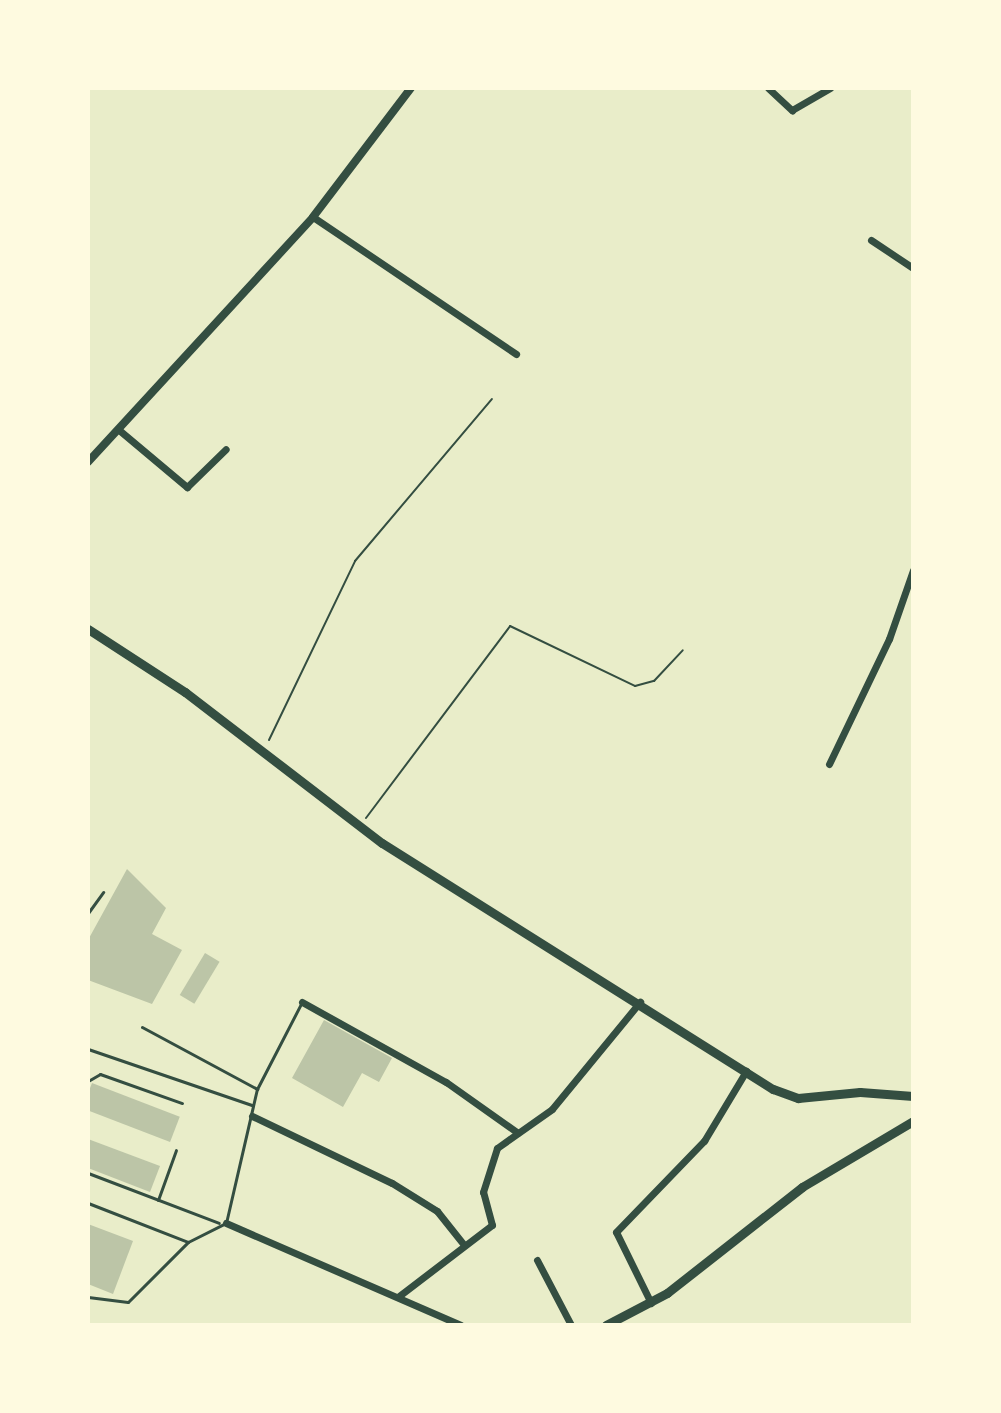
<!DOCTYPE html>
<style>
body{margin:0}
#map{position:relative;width:1001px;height:1413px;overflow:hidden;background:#e9edc9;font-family:Arial,sans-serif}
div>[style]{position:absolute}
.building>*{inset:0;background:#bcc5a7;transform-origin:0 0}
.path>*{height:2px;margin:-1px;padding:0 1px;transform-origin:1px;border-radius:1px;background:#344e41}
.service>*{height:3px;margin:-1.5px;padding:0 1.5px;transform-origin:1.5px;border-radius:1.5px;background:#344e41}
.minor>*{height:7px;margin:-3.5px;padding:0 3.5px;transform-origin:3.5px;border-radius:3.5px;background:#344e41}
.tertiary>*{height:8px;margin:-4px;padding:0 4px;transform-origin:4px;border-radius:4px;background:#344e41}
.secondary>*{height:9px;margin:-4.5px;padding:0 4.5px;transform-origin:4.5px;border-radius:4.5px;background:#344e41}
span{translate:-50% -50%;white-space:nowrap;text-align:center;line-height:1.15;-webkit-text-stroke:7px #fefae0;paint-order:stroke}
.frame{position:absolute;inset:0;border:90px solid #fefae0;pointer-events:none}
</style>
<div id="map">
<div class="building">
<i style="clip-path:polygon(127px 869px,166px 908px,152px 934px,182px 950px,152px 1004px,88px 980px,88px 940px)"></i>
<i style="left:205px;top:953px;width:17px;height:49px;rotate:31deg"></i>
<i style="clip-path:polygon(324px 1020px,392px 1058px,379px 1082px,362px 1073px,343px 1107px,292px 1078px)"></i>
<i style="left:92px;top:1083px;width:94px;height:27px;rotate:21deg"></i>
<i style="clip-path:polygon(88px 1139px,160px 1166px,150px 1192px,88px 1168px)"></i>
<i style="clip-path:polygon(88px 1224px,133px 1241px,113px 1294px,88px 1284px)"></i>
</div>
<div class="path">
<i style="left:269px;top:740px;width:199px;rotate:-64.3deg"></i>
<i style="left:355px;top:561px;width:212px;rotate:-49.8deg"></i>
<i style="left:366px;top:818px;width:240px;rotate:-53.1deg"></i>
<i style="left:510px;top:626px;width:139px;rotate:25.6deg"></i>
<i style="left:635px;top:686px;width:20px;rotate:-15deg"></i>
<i style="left:654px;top:681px;width:42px;rotate:-46.9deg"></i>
</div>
<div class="service">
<i style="left:88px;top:913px;width:26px;rotate:-54deg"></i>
<i style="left:142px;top:1027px;width:131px;rotate:28.3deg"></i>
<i style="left:88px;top:1049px;width:173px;rotate:18.9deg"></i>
<i style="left:88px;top:1081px;width:14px;rotate:-30deg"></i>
<i style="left:100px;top:1074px;width:87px;rotate:19.5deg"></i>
<i style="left:88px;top:1173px;width:140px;rotate:20.9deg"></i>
<i style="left:158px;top:1200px;width:53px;rotate:-70.2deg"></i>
<i style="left:88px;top:1203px;width:107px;rotate:21.3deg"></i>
<i style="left:88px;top:1297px;width:40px;rotate:7.1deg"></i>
<i style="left:128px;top:1302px;width:85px;rotate:-45deg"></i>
<i style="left:188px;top:1242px;width:42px;rotate:-26.6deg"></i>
<i style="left:226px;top:1223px;width:138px;rotate:-77deg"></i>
<i style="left:257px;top:1089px;width:98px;rotate:-62.7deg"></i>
</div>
<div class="minor">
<i style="left:768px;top:88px;width:33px;rotate:43deg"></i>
<i style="left:792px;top:110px;width:44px;rotate:-30.1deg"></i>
<i style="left:313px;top:217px;width:245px;rotate:34deg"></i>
<i style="left:871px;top:240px;width:50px;rotate:33.7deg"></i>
<i style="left:119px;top:430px;width:89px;rotate:40deg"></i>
<i style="left:187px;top:487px;width:54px;rotate:-44.3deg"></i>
<i style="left:829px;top:764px;width:139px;rotate:-64.4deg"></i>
<i style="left:889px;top:639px;width:73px;rotate:-70.8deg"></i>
<i style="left:302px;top:1002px;width:165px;rotate:29.1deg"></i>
<i style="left:446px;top:1082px;width:88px;rotate:35.3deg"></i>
<i style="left:252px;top:1116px;width:155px;rotate:25.6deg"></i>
<i style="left:392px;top:1183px;width:53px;rotate:31.9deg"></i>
<i style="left:437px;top:1211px;width:43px;rotate:51.5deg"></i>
<i style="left:226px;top:1223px;width:256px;rotate:23.5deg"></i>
<i style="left:537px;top:1260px;width:73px;rotate:62.4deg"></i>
<i style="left:399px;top:1296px;width:117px;rotate:-37.4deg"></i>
<i style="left:492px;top:1225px;width:34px;rotate:-105deg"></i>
<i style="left:483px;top:1192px;width:46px;rotate:-72.3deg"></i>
<i style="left:497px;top:1148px;width:67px;rotate:-35.3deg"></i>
<i style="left:552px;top:1109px;width:139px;rotate:-50.6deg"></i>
<i style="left:651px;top:1303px;width:79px;rotate:-116.2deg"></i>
<i style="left:616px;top:1232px;width:127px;rotate:-46deg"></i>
<i style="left:704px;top:1141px;width:82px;rotate:-59deg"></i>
</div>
<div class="tertiary">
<i style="left:88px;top:462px;width:333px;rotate:-47.4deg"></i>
<i style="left:313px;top:217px;width:162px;rotate:-52.8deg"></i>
</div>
<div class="secondary">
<i style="left:88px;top:629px;width:116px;rotate:33deg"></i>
<i style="left:185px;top:692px;width:248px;rotate:37.5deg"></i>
<i style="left:382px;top:843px;width:462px;rotate:32.2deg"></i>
<i style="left:773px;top:1089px;width:27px;rotate:20deg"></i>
<i style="left:798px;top:1098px;width:62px;rotate:-5.5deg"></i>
<i style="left:860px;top:1092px;width:53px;rotate:4.3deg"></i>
<i style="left:606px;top:1325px;width:69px;rotate:-27.7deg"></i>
<i style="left:667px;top:1293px;width:172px;rotate:-38.1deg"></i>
<i style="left:802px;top:1187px;width:129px;rotate:-30.7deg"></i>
</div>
<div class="frame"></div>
</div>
